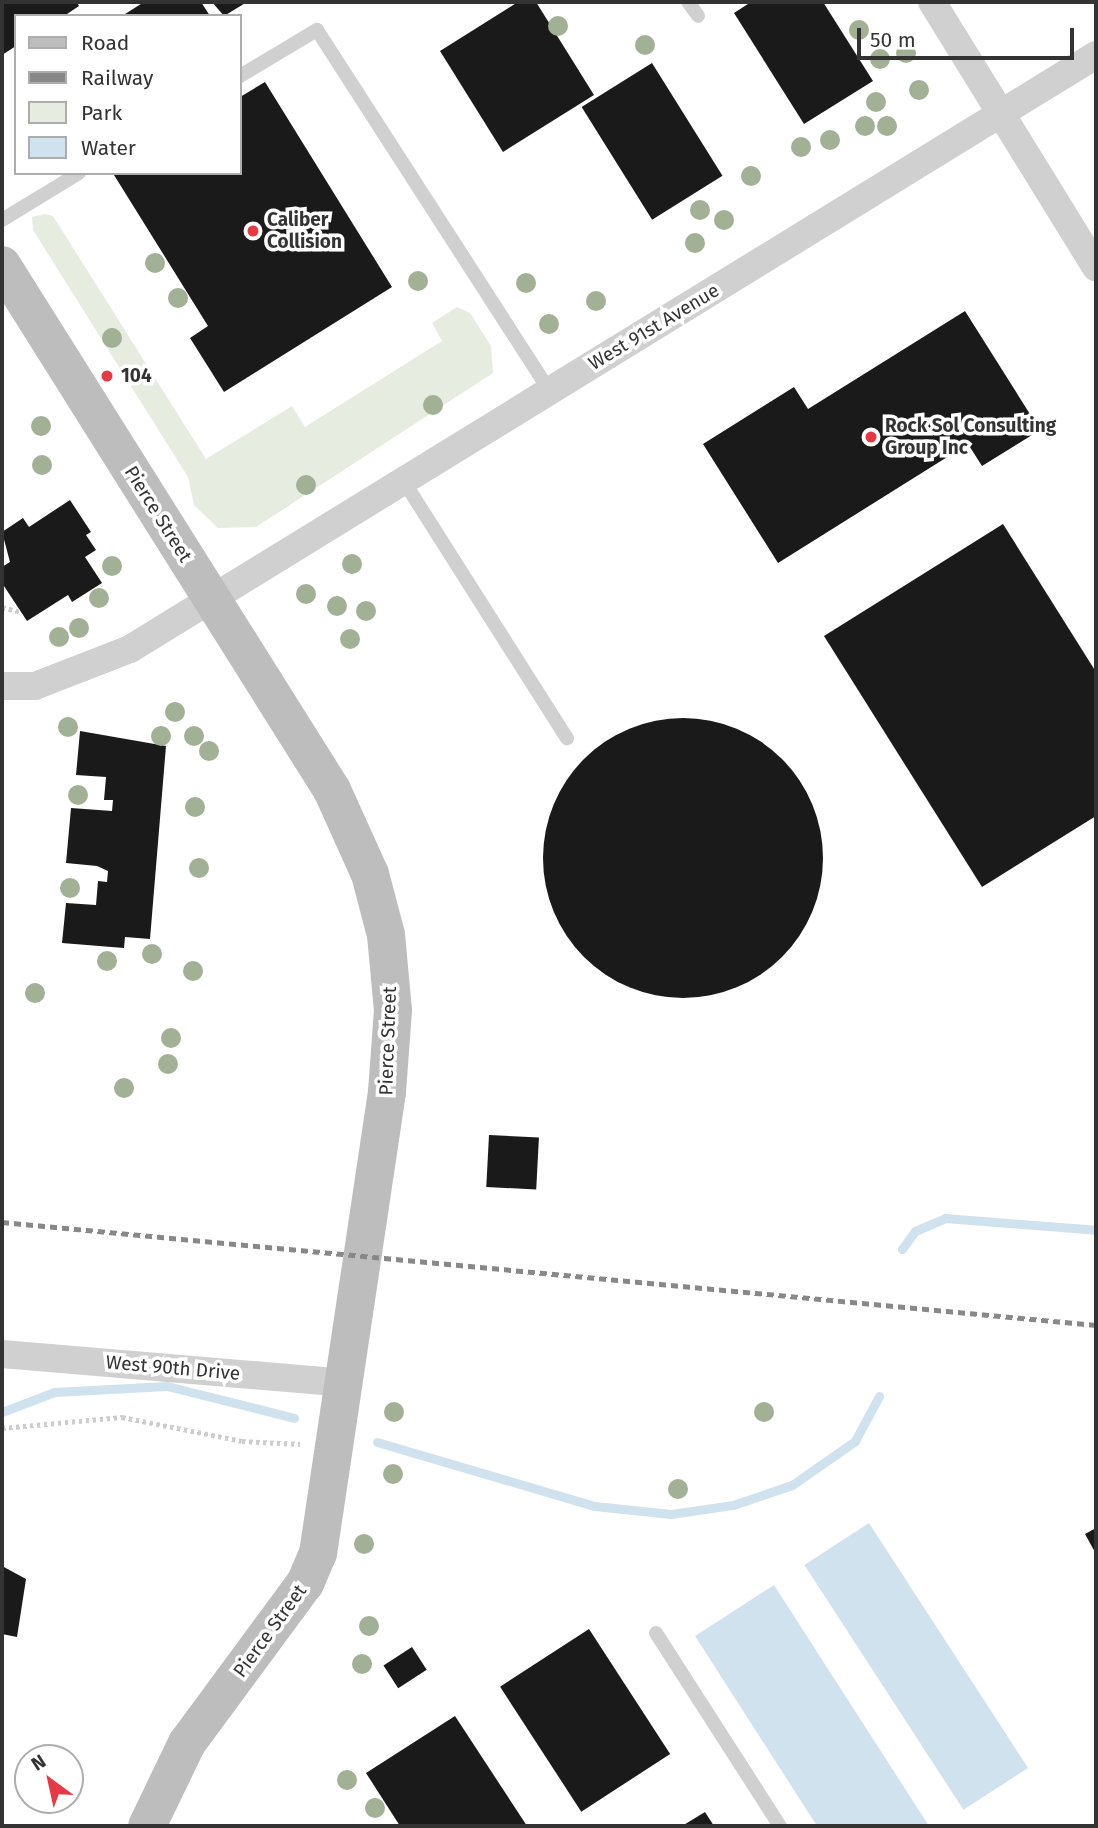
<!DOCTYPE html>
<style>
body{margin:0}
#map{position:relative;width:1098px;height:1828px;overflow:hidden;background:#fff;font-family:"Fira Sans",sans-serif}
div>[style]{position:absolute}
.green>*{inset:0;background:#e6ecdf}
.water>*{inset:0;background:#cfe2ee;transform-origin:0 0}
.stream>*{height:9px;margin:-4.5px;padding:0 4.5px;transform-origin:4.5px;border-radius:4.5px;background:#cfe2ee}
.building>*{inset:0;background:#1a1a1a;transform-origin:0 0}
.round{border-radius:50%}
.path>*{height:4.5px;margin-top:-2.25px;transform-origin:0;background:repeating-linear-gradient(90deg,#cdcdcd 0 3.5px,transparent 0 7px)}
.lane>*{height:14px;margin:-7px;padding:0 7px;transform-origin:7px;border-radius:7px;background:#d0d0d0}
.street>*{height:28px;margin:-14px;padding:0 14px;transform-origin:14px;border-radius:14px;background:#d0d0d0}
.secondary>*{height:38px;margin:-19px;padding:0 19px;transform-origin:19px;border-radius:19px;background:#bdbdbd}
.rail>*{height:5px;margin-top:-2.5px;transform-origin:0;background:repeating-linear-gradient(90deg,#888 0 7px,transparent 0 12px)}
.trees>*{width:20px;height:20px;margin:-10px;border-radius:50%;background:#a2b095}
.dots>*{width:19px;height:19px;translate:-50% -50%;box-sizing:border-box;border:4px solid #fff;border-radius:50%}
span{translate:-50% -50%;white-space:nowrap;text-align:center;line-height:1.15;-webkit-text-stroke:7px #fff;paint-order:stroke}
.poi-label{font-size:19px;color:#333;font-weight:700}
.left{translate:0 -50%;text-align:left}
.street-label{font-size:19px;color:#333}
.frame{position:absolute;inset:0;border:4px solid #333;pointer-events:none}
.legend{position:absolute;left:14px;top:14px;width:228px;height:161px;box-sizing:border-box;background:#fff;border:2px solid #adadad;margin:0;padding:9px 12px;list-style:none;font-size:21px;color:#333}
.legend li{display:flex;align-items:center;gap:14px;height:35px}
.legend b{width:35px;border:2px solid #adadad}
.north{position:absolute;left:14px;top:1744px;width:70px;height:70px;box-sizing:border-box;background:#fff;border:2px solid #adadad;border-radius:50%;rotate:327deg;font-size:19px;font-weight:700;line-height:28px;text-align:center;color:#333}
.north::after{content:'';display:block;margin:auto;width:24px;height:32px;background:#e63946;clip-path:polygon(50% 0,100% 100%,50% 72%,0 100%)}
.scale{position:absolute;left:857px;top:28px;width:217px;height:32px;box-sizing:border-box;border:4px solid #333;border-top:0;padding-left:9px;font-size:21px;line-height:24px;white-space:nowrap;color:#333;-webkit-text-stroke:5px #fff;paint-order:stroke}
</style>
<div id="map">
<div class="green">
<i style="clip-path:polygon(45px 214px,53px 216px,206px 459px,292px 406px,305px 427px,442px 341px,432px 323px,457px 307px,470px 313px,491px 346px,493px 373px,256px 527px,218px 528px,194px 505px,188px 477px,33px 230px,32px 217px)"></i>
</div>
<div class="water">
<i style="left:869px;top:1523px;width:292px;height:77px;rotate:57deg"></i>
<i style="clip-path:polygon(774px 1585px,929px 1826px,817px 1826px,695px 1636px)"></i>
</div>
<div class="stream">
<i style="left:902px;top:1249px;width:22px;rotate:-54deg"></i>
<i style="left:915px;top:1231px;width:33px;rotate:-23deg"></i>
<i style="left:945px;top:1218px;width:151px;rotate:4.5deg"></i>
<i style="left:2px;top:1412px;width:56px;rotate:-21deg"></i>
<i style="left:54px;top:1392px;width:113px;rotate:-3deg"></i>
<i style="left:167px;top:1386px;width:131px;rotate:14.1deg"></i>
<i style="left:377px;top:1442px;width:227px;rotate:16.4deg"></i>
<i style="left:595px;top:1506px;width:76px;rotate:6deg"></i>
<i style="left:671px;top:1514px;width:63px;rotate:-8.3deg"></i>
<i style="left:733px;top:1505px;width:62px;rotate:-18.7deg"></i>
<i style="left:792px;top:1485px;width:77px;rotate:-34.9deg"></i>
<i style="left:855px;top:1441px;width:51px;rotate:-61.9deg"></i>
</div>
<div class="building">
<i style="clip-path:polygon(2px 2px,77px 2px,79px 6px,64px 16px,16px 16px,16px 46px,2px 55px)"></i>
<i style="clip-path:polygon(144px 2px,201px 2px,210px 16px,122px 16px)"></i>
<i style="clip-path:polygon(212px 2px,247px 2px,224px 16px)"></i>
<i style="clip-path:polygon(518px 2px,536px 2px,594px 95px,503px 152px,440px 51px)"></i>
<i style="clip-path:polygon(751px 2px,823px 2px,873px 81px,804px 124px,734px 13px)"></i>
<i style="left:652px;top:63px;width:133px;height:83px;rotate:58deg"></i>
<i style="clip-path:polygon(265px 82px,392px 287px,224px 392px,190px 338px,208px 326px,114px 175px,240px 173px,240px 97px)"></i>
<i style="clip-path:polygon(965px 311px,1040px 430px,982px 466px,968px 444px,778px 563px,703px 444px,794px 387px,808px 409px)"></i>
<i style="clip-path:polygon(70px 500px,91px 532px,86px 535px,96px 550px,85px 557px,102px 583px,72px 602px,68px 595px,27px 621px,2px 583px,2px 567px,10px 562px,2px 532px,23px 518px,29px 527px)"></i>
<i style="clip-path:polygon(1003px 524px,1096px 672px,1096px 816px,982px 887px,824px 636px)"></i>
<i class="round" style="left:543px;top:718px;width:280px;height:280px"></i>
<i style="clip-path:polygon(80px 731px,166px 746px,150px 939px,125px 937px,124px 948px,62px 943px,66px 903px,96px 905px,98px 881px,107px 882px,108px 871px,97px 866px,66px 863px,71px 808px,112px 811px,113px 800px,104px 800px,106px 777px,76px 775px)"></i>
<i style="left:489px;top:1135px;width:50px;height:52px;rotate:3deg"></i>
<i style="clip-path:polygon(1096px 1528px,1096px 1554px,1085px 1534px)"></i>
<i style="clip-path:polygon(2px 1566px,26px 1579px,17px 1637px,2px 1634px)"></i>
<i style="left:589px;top:1629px;width:149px;height:106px;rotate:57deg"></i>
<i style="left:412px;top:1647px;width:27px;height:34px;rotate:57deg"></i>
<i style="clip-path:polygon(455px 1716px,527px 1826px,400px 1826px,366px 1773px)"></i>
<i style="clip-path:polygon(705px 1812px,714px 1826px,682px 1826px)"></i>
</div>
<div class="path">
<i style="left:2px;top:607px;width:20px;rotate:15deg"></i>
<i style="left:2px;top:1428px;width:121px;rotate:-5.2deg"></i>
<i style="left:122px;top:1417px;width:122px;rotate:11.3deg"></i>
<i style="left:242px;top:1441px;width:58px;rotate:3deg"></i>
</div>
<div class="lane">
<i style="left:688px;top:2px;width:17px;rotate:54deg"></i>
<i style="left:240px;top:76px;width:90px;rotate:-30.9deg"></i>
<i style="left:317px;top:30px;width:430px;rotate:57.2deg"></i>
<i style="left:2px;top:220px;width:90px;rotate:-31.4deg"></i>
<i style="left:403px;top:480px;width:306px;rotate:57.6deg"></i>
<i style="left:656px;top:1633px;width:229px;rotate:57.3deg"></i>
</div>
<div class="street">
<i style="left:932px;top:2px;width:312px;rotate:58.3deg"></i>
<i style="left:2px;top:686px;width:33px"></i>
<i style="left:35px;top:686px;width:102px;rotate:-21.3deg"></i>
<i style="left:130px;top:649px;width:1134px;rotate:-31.59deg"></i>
<i style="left:2px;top:1354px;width:343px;rotate:4.8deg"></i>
</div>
<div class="secondary">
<i style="left:2px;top:265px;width:620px;rotate:57.85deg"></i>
<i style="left:332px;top:790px;width:92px;rotate:65.7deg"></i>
<i style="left:370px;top:874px;width:63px;rotate:75.3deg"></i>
<i style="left:386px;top:935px;width:75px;rotate:84.7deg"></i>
<i style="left:393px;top:1010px;width:82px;rotate:94.2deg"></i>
<i style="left:387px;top:1092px;width:466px;rotate:98.5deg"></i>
<i style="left:318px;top:1553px;width:33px;rotate:113deg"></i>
<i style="left:305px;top:1583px;width:199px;rotate:126.4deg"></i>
<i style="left:187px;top:1743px;width:92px;rotate:115.7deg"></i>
</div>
<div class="rail">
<i style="left:2px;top:1222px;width:1099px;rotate:5.38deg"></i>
</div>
<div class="trees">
<i style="left:558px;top:26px"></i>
<i style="left:859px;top:30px"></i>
<i style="left:645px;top:45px"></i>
<i style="left:906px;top:53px"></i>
<i style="left:880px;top:59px"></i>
<i style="left:919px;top:90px"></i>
<i style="left:876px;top:102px"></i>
<i style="left:865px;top:126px"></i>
<i style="left:887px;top:126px"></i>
<i style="left:830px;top:140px"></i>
<i style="left:801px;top:147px"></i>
<i style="left:751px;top:176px"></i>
<i style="left:700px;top:210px"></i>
<i style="left:724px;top:220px"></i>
<i style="left:695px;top:243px"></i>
<i style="left:155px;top:263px"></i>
<i style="left:418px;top:281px"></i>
<i style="left:526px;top:283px"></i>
<i style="left:178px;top:298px"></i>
<i style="left:596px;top:301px"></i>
<i style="left:549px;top:324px"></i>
<i style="left:112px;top:338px"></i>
<i style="left:433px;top:405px"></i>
<i style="left:41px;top:426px"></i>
<i style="left:42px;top:465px"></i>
<i style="left:306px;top:485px"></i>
<i style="left:352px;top:564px"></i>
<i style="left:112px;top:566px"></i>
<i style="left:306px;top:594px"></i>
<i style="left:99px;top:598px"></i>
<i style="left:337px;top:606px"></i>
<i style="left:366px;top:611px"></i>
<i style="left:79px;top:628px"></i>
<i style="left:59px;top:637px"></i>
<i style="left:350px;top:639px"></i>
<i style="left:175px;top:712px"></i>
<i style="left:68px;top:727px"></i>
<i style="left:161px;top:736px"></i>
<i style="left:194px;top:736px"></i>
<i style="left:209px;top:751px"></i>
<i style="left:78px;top:795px"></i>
<i style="left:195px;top:807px"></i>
<i style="left:199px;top:868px"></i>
<i style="left:70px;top:888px"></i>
<i style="left:152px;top:954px"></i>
<i style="left:107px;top:961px"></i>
<i style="left:193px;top:971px"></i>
<i style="left:35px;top:993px"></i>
<i style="left:171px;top:1038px"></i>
<i style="left:168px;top:1064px"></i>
<i style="left:124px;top:1088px"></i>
<i style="left:394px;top:1412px"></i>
<i style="left:764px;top:1412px"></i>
<i style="left:393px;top:1474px"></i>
<i style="left:678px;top:1489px"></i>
<i style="left:364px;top:1544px"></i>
<i style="left:369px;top:1626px"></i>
<i style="left:362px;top:1664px"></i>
<i style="left:347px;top:1780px"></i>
<i style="left:375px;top:1808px"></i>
</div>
<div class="dots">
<i style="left:253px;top:231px;background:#e63946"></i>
<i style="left:107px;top:376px;background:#e63946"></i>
<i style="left:871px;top:437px;background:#e63946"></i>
</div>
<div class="poi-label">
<span class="left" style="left:267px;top:231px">Caliber<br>Collision</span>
<span class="left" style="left:121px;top:376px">104</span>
<span class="left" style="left:885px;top:437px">Rock Sol Consulting<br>Group Inc</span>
</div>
<div class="street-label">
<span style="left:654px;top:327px;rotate:-31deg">West 91st Avenue</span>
<span style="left:158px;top:514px;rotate:58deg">Pierce Street</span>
<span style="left:388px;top:1041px;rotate:-88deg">Pierce Street</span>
<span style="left:173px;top:1368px;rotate:5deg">West 90th Drive</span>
<span style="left:270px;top:1631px;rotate:-54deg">Pierce Street</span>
</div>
<div class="frame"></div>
<ul class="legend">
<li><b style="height:9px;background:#bdbdbd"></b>Road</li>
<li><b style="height:9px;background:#888"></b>Railway</li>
<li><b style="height:19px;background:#e6ecdf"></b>Park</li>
<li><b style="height:19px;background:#cfe2ee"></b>Water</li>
</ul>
<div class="north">N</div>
<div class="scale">50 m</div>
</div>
